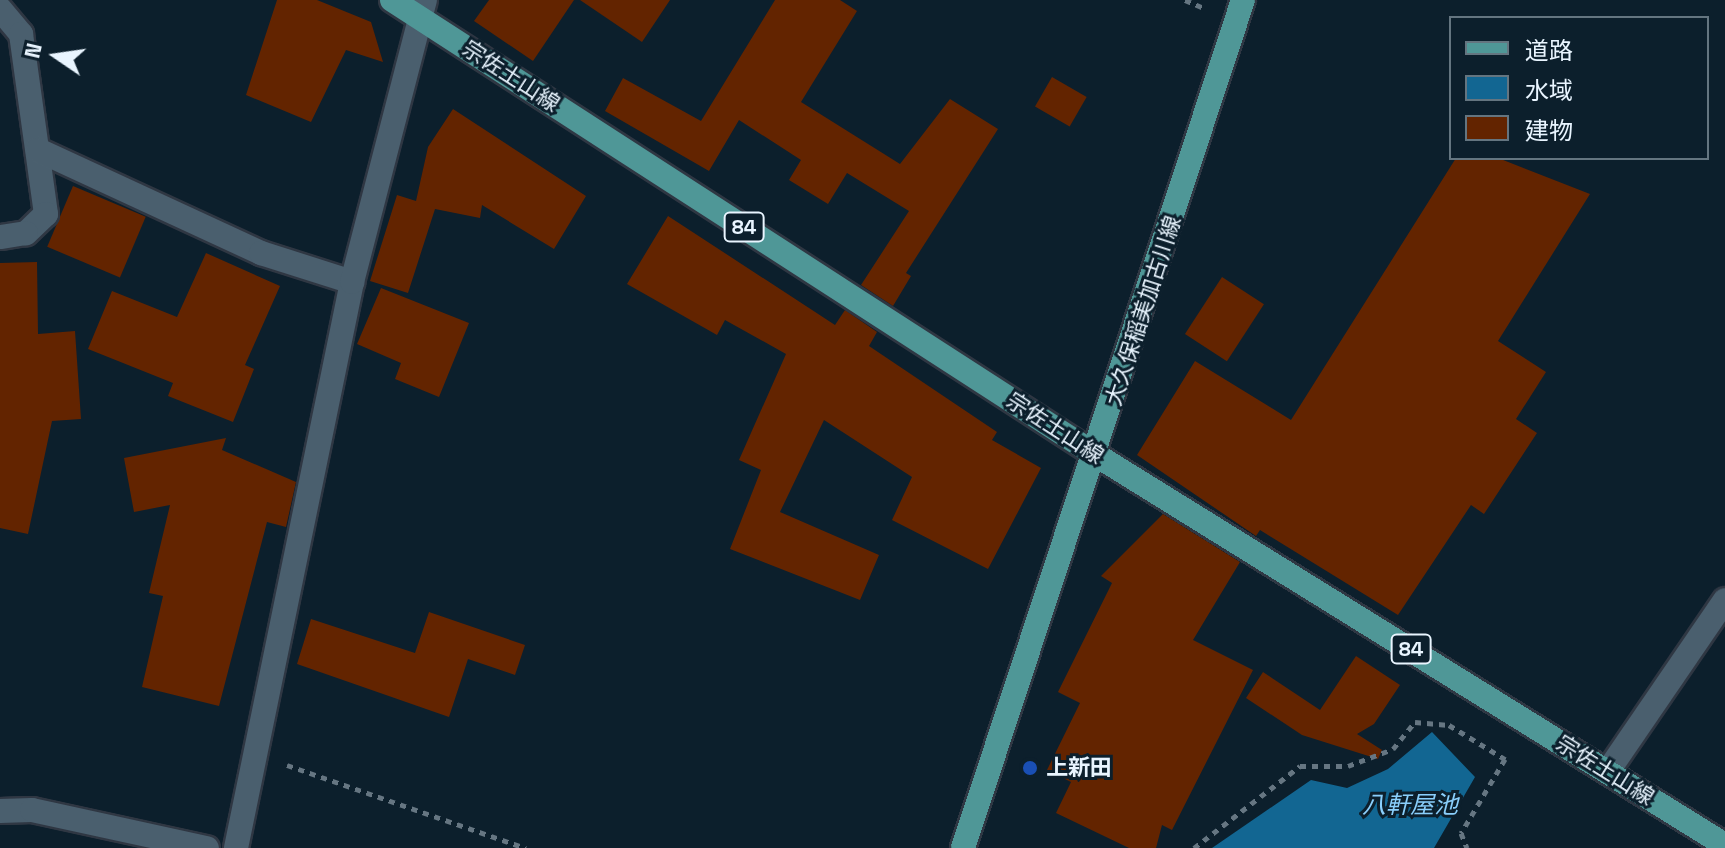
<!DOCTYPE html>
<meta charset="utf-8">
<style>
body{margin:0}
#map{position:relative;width:1725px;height:848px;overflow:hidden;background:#0c1f2c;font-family:"Space Grotesk","Noto Sans JP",sans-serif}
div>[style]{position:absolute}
.water>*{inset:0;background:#126692}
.building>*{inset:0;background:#632400;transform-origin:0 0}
.path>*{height:5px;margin-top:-2.5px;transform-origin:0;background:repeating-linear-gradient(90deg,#667682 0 6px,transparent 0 12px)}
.roads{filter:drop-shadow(2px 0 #2f3743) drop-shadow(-2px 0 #2f3743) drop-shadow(0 2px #2f3743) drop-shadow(0 -2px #2f3743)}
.minor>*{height:24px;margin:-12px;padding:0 12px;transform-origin:12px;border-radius:12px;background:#4a5f6e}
.major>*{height:24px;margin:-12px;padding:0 12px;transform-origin:12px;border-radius:12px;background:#4f9797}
.dots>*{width:22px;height:22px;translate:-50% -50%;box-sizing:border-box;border:4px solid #0c1f2c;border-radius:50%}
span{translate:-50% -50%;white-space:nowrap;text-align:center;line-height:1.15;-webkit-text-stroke:6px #0c1f2c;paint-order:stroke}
.shield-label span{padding:2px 6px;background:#0c1f2c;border:2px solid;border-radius:6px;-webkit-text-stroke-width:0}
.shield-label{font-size:20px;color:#e9f5ff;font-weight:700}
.street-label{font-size:22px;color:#e9f5ff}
.poi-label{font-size:22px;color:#e9f5ff;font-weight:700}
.left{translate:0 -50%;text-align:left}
.water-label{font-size:24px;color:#8acffc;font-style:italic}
.legend{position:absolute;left:1449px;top:16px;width:260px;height:144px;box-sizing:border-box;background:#0c1f2c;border:2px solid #647580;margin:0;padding:10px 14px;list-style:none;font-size:24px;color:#e9f5ff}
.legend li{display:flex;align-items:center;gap:16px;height:40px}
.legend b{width:40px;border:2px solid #647580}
.north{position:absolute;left:16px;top:16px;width:80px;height:80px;-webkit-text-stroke:6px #0c1f2c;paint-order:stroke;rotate:283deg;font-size:22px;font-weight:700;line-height:32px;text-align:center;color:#e9f5ff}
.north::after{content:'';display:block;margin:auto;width:28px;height:36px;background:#e9f5ff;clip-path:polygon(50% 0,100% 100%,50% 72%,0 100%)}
</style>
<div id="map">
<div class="water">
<i style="clip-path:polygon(1432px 732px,1475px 777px,1434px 848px,1212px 848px,1311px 780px,1347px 788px,1388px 769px)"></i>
</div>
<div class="building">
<i style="clip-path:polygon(277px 0,317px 0,371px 22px,383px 62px,346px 50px,311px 122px,246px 95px)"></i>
<i style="clip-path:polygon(489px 0,574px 0,533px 61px,474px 21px)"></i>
<i style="clip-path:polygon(580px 0,670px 0,642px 42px)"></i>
<i style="clip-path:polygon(775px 0,840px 0,857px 11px,801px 102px,900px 164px,950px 99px,998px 129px,906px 273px,911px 276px,893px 306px,861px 285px,909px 211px,847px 173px,828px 204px,789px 180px,801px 160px,739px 120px,709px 171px,605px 111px,623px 78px,701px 121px)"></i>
<i style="left:1052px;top:77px;width:40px;height:34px;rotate:30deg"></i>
<i style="clip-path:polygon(453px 109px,586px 196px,554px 249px,482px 205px,480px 218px,435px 209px,408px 293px,370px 281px,397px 195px,416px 201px,428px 147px)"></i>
<i style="clip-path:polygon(1456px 158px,1498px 158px,1590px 194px,1498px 341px,1546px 372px,1516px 419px,1537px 433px,1484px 514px,1471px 505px,1398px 615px,1260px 530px,1256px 536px,1137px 455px,1195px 361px,1291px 420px)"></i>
<i style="left:73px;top:186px;width:79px;height:66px;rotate:23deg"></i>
<i style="clip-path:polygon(668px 216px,835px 325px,845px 310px,877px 332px,869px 346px,997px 432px,992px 440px,1041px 468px,988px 569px,892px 520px,912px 477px,824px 420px,780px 512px,879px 555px,860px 600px,730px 549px,761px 470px,739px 460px,786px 354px,725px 320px,717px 335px,627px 284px)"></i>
<i style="clip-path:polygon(206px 253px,280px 286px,245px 365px,254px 369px,233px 422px,168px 396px,173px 383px,88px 349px,112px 291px,177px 317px)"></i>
<i style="clip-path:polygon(37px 262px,38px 334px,75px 331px,81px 419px,52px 421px,28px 534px,0 528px,0 263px)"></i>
<i style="left:1222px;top:277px;width:50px;height:68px;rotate:33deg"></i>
<i style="clip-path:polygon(381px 288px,469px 323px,439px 397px,395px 379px,401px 363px,357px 344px)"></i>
<i style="clip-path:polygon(226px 438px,222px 450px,296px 482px,286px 527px,267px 522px,219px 706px,142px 687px,163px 596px,149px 593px,170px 505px,134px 512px,124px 458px)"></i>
<i style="clip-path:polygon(1163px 514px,1240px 562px,1193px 640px,1253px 670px,1172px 830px,1162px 825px,1156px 848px,1129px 848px,1056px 813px,1071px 782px,1047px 770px,1080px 703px,1058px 692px,1112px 583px,1101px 576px)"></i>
<i style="clip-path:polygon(429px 612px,525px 645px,515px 675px,468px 659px,449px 717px,297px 664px,311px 619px,415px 653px)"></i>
<i style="clip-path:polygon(1356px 656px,1400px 685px,1374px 724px,1357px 734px,1382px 750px,1378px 759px,1302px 735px,1246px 698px,1263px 672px,1320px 710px)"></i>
</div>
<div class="path">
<i style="left:1185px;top:0;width:23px;rotate:23deg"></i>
<i style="left:287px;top:765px;width:253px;rotate:19.2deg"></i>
<i style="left:1194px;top:848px;width:134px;rotate:-37.7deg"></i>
<i style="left:1300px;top:766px;width:48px"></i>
<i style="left:1348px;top:766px;width:48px;rotate:-20.7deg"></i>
<i style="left:1393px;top:749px;width:35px;rotate:-51deg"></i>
<i style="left:1415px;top:722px;width:34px;rotate:5deg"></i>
<i style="left:1449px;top:725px;width:66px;rotate:31.3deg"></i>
<i style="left:1505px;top:759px;width:86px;rotate:120.7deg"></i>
<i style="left:1461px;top:833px;width:16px;rotate:68deg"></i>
</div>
<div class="roads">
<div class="minor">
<i style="left:0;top:9px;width:33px;rotate:50deg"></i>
<i style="left:21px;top:34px;width:182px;rotate:82.1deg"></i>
<i style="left:46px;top:214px;width:28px;rotate:136deg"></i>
<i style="left:26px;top:233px;width:26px;rotate:171deg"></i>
<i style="left:38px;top:150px;width:246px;rotate:24.8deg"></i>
<i style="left:261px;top:253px;width:96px;rotate:17.7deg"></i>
<i style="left:1608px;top:771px;width:207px;rotate:-55.6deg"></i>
<i style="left:0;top:811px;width:32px;rotate:-2deg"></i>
<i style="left:32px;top:810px;width:179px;rotate:12.3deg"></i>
<i style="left:236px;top:848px;width:578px;rotate:-78.42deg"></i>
<i style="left:352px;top:282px;width:291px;rotate:-75.5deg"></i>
</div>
<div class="major">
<i style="left:392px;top:0;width:838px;rotate:32.87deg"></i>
<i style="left:1096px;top:455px;width:740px;rotate:31.8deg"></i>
<i style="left:963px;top:848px;width:893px;rotate:-71.73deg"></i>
</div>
</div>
<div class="dots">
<i style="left:1030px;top:768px;background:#1a4fb4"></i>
</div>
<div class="shield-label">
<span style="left:744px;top:227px">84</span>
<span style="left:1411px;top:649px">84</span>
</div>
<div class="street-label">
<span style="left:511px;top:76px;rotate:33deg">宗佐土山線</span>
<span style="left:1143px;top:311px;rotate:-72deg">大久保稲美加古川線</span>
<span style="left:1055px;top:428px;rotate:33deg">宗佐土山線</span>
<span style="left:1605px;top:770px;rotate:32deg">宗佐土山線</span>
</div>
<div class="poi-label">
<span class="left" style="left:1046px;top:768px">上新田</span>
</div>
<div class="water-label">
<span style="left:1410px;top:805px">八軒屋池</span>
</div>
<ul class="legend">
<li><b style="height:10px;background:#4f9797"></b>道路</li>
<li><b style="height:22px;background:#126692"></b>水域</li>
<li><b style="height:22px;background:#632400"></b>建物</li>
</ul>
<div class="north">N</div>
</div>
